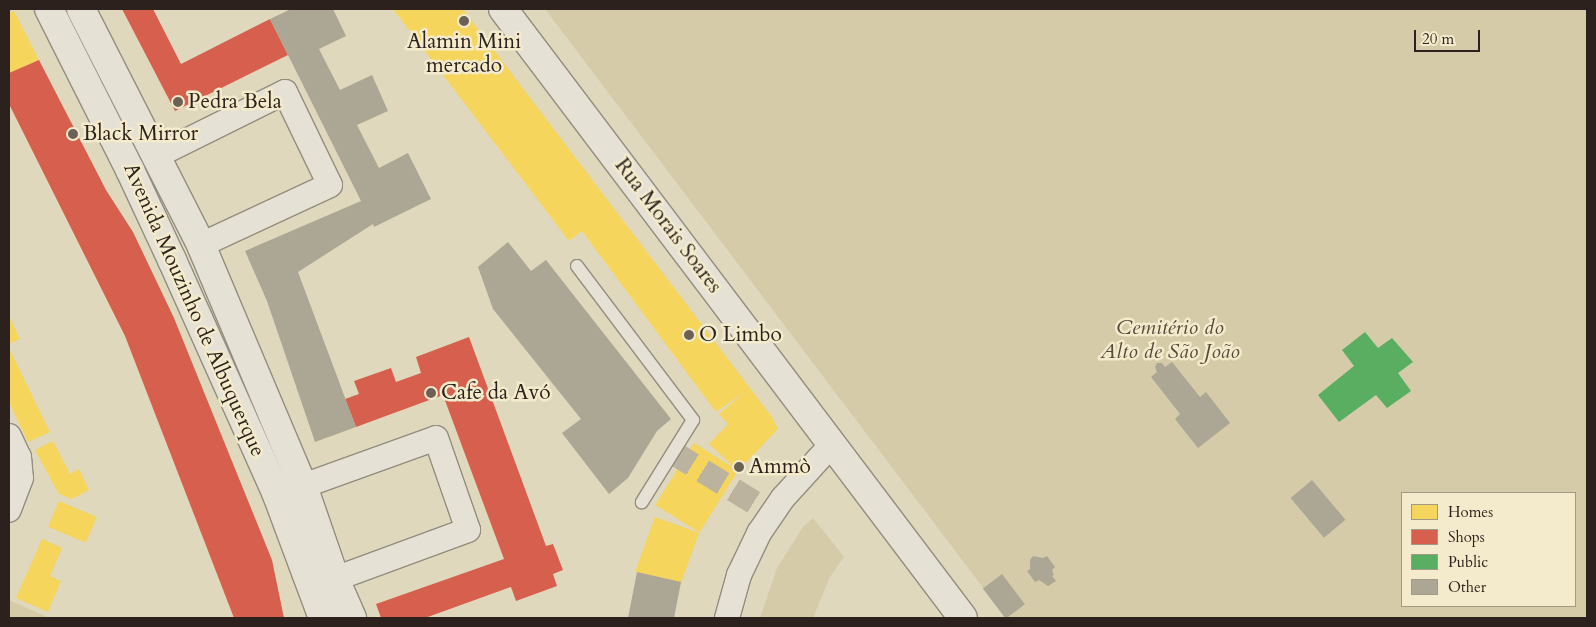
<!DOCTYPE html>
<meta charset="utf-8">
<style>
body{margin:0}
#map{position:relative;width:1596px;height:627px;overflow:hidden;background:#dfd8bd;font-family:Cardo,serif}
div>[style]{position:absolute}
.green>*{inset:0;background:#d5cba8}
.homes>*{inset:0;background:#f6d55c;transform-origin:0 0}
.shops>*{inset:0;background:#d6604d}
.public>*{inset:0;background:#5aae61}
.building>*{inset:0;background:#aca795;transform-origin:0 0}
.minor-tunnel>*{height:24px;margin-top:-12px;transform-origin:0;background:repeating-linear-gradient(90deg,#bbb39d 0 24px,transparent 0 36px)}
.roads{filter:drop-shadow(1px 0 #928d7e) drop-shadow(-1px 0 #928d7e) drop-shadow(0 1px #928d7e) drop-shadow(0 -1px #928d7e)}
.service>*{height:12px;margin:-6px;padding:0 6px;transform-origin:6px;border-radius:6px;background:#e5e1d4}
.minor>*{height:24px;margin:-12px;padding:0 12px;transform-origin:12px;border-radius:12px;background:#e5e1d4}
.tertiary>*{height:28px;margin:-14px;padding:0 14px;transform-origin:14px;border-radius:14px;background:#e5e1d4}
.secondary>*{height:28px;margin:-14px;padding:0 14px;transform-origin:14px;border-radius:14px;background:#e5e1d4}
.dots>*{width:14px;height:14px;translate:-50% -50%;box-sizing:border-box;border:2px solid #f3ebcb;border-radius:50%}
span{translate:-50% -50%;white-space:nowrap;text-align:center;line-height:1.15;-webkit-text-stroke:5px #f3ebcb;paint-order:stroke}
.poi-label{font-size:21px;color:#2c211c}
.left{translate:0 -50%;text-align:left}
.street-label{font-size:21px;color:#2c211c}
.park-label{font-size:21px;color:#54493a;font-style:italic}
.frame{position:absolute;inset:0;border:10px solid #2c211c;pointer-events:none}
.legend{position:absolute;left:1401px;top:492px;width:175px;height:115px;box-sizing:border-box;background:#f3ebcb;border:1px solid #a39a85;margin:0;padding:6px 9px;list-style:none;font-size:15px;color:#2c211c}
.legend li{display:flex;align-items:center;gap:10px;height:25px}
.legend b{width:25px;border:1px solid #a39a85}
.scale{position:absolute;left:1414px;top:30px;width:66px;height:22px;box-sizing:border-box;border:2px solid #2c211c;border-top:0;padding-left:6px;font-size:15px;line-height:18px;white-space:nowrap;color:#2c211c;-webkit-text-stroke:4px #f3ebcb;paint-order:stroke}
</style>
<div id="map">
<div class="green">
<i style="clip-path:polygon(evenodd,545px 9px,1587px 9px,1587px 618px,1006px 618px,545px 9px,1402px 493px,1575px 493px,1575px 606px,1402px 606px,1402px 493px)"></i>
<i style="clip-path:polygon(813px 518px,844px 557px,830px 577px,813px 618px,760px 618px,777px 568px,803px 527px)"></i>
<i style="clip-path:polygon(9px 600px,49px 618px,9px 618px)"></i>
</div>
<div class="homes">
<i style="clip-path:polygon(393px 9px,463px 9px,772px 417px,778px 429px,738px 471px,709px 444px,728px 424px,719px 414px,745px 392px,716px 412px,582px 231px,569px 241px)"></i>
<i style="clip-path:polygon(14px 11px,39px 60px,9px 73px,9px 13px)"></i>
<i style="clip-path:polygon(9px 316px,20px 339px,9px 344px)"></i>
<i style="clip-path:polygon(9px 348px,50px 432px,28px 442px,9px 402px)"></i>
<i style="clip-path:polygon(53px 441px,70px 474px,79px 469px,89px 490px,72px 499px,59px 494px,35px 450px)"></i>
<i style="left:694px;top:443px;width:52px;height:73px;rotate:32deg"></i>
<i style="left:59px;top:501px;width:41px;height:28px;rotate:23deg"></i>
<i style="left:655px;top:517px;width:47px;height:58px;rotate:20deg"></i>
<i style="clip-path:polygon(42px 539px,62px 548px,50px 576px,61px 581px,48px 612px,16px 598px)"></i>
</div>
<div class="shops">
<i style="clip-path:polygon(122px 9px,153px 9px,181px 64px,270px 19px,288px 55px,175px 111px)"></i>
<i style="clip-path:polygon(39px 60px,106px 190px,133px 232px,174px 318px,272px 560px,284px 618px,234px 618px,125px 336px,9px 104px,9px 73px)"></i>
<i style="clip-path:polygon(469px 337px,546px 546px,553px 544px,563px 570px,553px 574px,557px 586px,516px 601px,511px 587px,425px 618px,381px 618px,376px 604px,504px 559px,443px 395px,356px 427px,345px 399px,359px 394px,354px 381px,391px 368px,396px 382px,421px 373px,416px 357px)"></i>
</div>
<div class="public">
<i style="clip-path:polygon(1365px 332px,1378px 348px,1392px 338px,1413px 362px,1398px 373px,1411px 391px,1387px 408px,1376px 395px,1339px 422px,1318px 395px,1354px 366px,1342px 350px)"></i>
</div>
<div class="building">
<i style="clip-path:polygon(291px 9px,333px 9px,346px 36px,319px 49px,340px 90px,372px 75px,388px 111px,357px 125px,379px 168px,408px 153px,431px 199px,374px 227px,373px 224px,298px 272px,356px 427px,315px 442px,267px 301px,245px 251px,361px 201px,270px 19px)"></i>
<i style="clip-path:polygon(508px 242px,531px 271px,546px 260px,671px 419px,657px 431px,628px 478px,609px 494px,562px 433px,581px 419px,493px 309px,478px 267px)"></i>
<i style="clip-path:polygon(1172px 362px,1200px 397px,1206px 392px,1230px 423px,1198px 448px,1175px 419px,1180px 414px,1151px 377px,1157px 372px,1155px 367px,1157px 363px,1162px 363px,1165px 367px)"></i>
<i style="left:1312px;top:480px;width:52px;height:28px;rotate:50deg"></i>
<i style="clip-path:polygon(1033px 556px,1043px 558px,1047px 556px,1055px 567px,1052px 570px,1054px 575px,1052px 576px,1056px 581px,1048px 586px,1039px 580px,1035px 582px,1027px 571px,1030px 569px,1030px 560px)"></i>
<i style="clip-path:polygon(637px 572px,681px 582px,674px 618px,628px 618px)"></i>
<i style="left:1002px;top:574px;width:38px;height:24px;rotate:53deg"></i>
</div>
<div class="minor-tunnel">
<i style="left:672px;top:452px;width:116px;rotate:31.6deg"></i>
</div>
<div class="roads">
<div class="service">
<i style="left:577px;top:266px;width:193px;rotate:53deg"></i>
<i style="left:693px;top:420px;width:97px;rotate:121.9deg"></i>
</div>
<div class="minor">
<i style="left:156px;top:156px;width:144px;rotate:-26.4deg"></i>
<i style="left:285px;top:92px;width:103px;rotate:64.2deg"></i>
<i style="left:330px;top:185px;width:142px;rotate:155.1deg"></i>
<i style="left:9px;top:436px;width:23px;rotate:65deg"></i>
<i style="left:19px;top:457px;width:21px;rotate:85deg"></i>
<i style="left:21px;top:478px;width:34px;rotate:111deg"></i>
<i style="left:303px;top:486px;width:141px;rotate:-19.8deg"></i>
<i style="left:436px;top:438px;width:97px;rotate:70.8deg"></i>
<i style="left:468px;top:530px;width:142px;rotate:159.8deg"></i>
<i style="left:727px;top:618px;width:45px;rotate:-74.4deg"></i>
<i style="left:739px;top:575px;width:47px;rotate:-64.5deg"></i>
<i style="left:759px;top:533px;width:42px;rotate:-55.6deg"></i>
<i style="left:783px;top:498px;width:74px;rotate:-47.7deg"></i>
</div>
<div class="tertiary">
<i style="left:503px;top:9px;width:763px;rotate:52.93deg"></i>
</div>
<div class="secondary">
<i style="left:49px;top:9px;width:180px;rotate:63.3deg"></i>
<i style="left:130px;top:170px;width:99px;rotate:65deg"></i>
<i style="left:172px;top:260px;width:257px;rotate:65.9deg"></i>
<i style="left:277px;top:495px;width:131px;rotate:69.5deg"></i>
<i style="left:81px;top:9px;width:265px;rotate:63deg"></i>
<i style="left:201px;top:245px;width:262px;rotate:67.1deg"></i>
<i style="left:303px;top:486px;width:98px;rotate:71deg"></i>
<i style="left:335px;top:579px;width:43px;rotate:66.4deg"></i>
</div>
</div>
<div class="dots">
<i style="left:464px;top:21px;background:#6b6154"></i>
<i style="left:178px;top:102px;background:#6b6154"></i>
<i style="left:73px;top:134px;background:#6b6154"></i>
<i style="left:689px;top:335px;background:#6b6154"></i>
<i style="left:431px;top:393px;background:#6b6154"></i>
<i style="left:739px;top:467px;background:#6b6154"></i>
</div>
<div class="poi-label">
<span style="left:464px;top:54px">Alamin Mini<br>mercado</span>
<span class="left" style="left:188px;top:102px">Pedra Bela</span>
<span class="left" style="left:83px;top:134px">Black Mirror</span>
<span class="left" style="left:699px;top:335px">O Limbo</span>
<span class="left" style="left:441px;top:393px">Cafe da Avó</span>
<span class="left" style="left:749px;top:467px">Ammò</span>
</div>
<div class="street-label">
<span style="left:668px;top:226px;rotate:53deg">Rua Morais Soares</span>
<span style="left:194px;top:310px;rotate:66deg">Avenida Mouzinho de Albuquerque</span>
</div>
<div class="park-label">
<span style="left:1170px;top:340px">Cemitério do<br>Alto de São João</span>
</div>
<div class="frame"></div>
<ul class="legend">
<li><b style="height:14px;background:#f6d55c"></b>Homes</li>
<li><b style="height:14px;background:#d6604d"></b>Shops</li>
<li><b style="height:14px;background:#5aae61"></b>Public</li>
<li><b style="height:14px;background:#aca795"></b>Other</li>
</ul>
<div class="scale">20 m</div>
</div>
